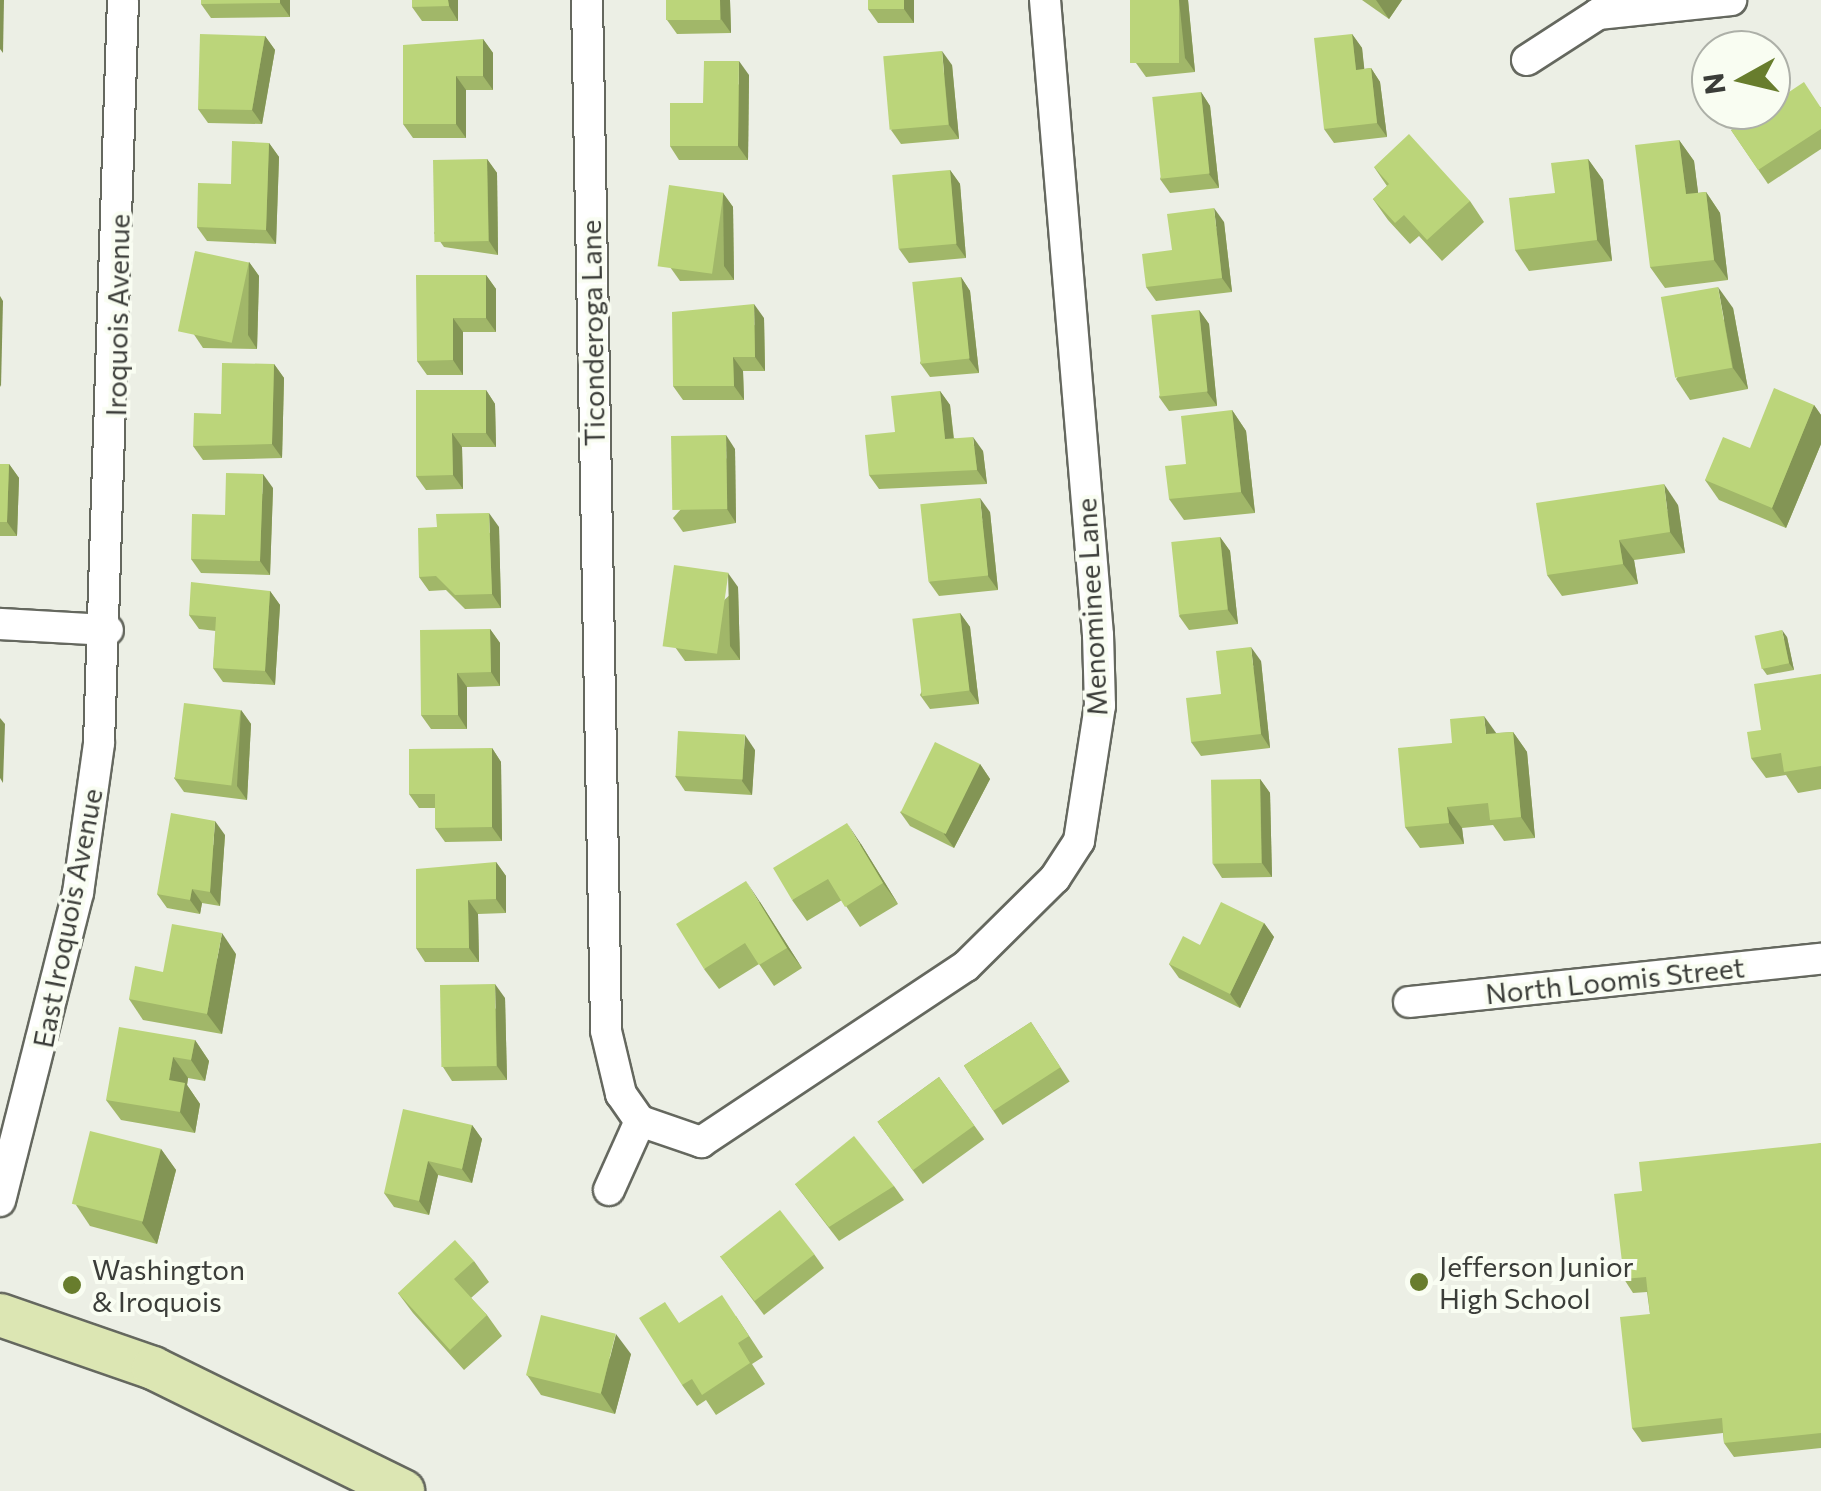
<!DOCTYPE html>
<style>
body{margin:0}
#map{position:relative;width:1821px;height:1491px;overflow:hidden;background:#ecefe5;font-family:Commissioner,sans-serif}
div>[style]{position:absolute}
.roads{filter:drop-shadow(2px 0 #65685f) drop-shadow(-2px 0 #65685f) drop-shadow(0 2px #65685f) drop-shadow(0 -2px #65685f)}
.street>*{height:30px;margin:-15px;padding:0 15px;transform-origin:15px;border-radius:15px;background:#fff}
.secondary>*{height:42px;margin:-21px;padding:0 21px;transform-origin:21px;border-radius:21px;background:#dce6b3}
.wall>*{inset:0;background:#a1b769;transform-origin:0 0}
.shaded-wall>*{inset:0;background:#839555}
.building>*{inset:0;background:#bbd57a;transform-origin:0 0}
.dots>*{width:28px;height:28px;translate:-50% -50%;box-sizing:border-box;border:5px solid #f9fdf2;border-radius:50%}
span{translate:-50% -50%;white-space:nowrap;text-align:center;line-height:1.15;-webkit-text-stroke:8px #f9fdf2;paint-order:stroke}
.street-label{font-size:28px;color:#3b3d39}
.poi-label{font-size:28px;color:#3b3d39}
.left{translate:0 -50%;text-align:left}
.north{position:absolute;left:1691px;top:30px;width:100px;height:100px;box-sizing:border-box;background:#f9fdf2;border:2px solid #adb0a8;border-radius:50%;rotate:262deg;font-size:28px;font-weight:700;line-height:40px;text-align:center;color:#3b3d39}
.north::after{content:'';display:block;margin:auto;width:35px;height:45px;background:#687d2d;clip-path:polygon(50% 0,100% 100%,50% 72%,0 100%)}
</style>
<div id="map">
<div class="roads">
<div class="street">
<i style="left:587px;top:0;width:1031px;rotate:88.94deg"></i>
<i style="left:606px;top:1031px;width:65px;rotate:76.6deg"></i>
<i style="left:621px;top:1094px;width:33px;rotate:55deg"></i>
<i style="left:640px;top:1121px;width:65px;rotate:19deg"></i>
<i style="left:701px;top:1142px;width:318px;rotate:-33.6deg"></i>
<i style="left:966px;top:966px;width:125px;rotate:-44.7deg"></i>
<i style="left:1055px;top:878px;width:44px;rotate:-57deg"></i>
<i style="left:1079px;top:841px;width:137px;rotate:-81.2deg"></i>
<i style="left:1100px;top:706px;width:71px;rotate:-91.6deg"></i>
<i style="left:1098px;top:635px;width:637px;rotate:-94.77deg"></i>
<i style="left:1527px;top:60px;width:85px;rotate:-32.9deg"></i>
<i style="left:1598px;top:14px;width:134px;rotate:-6deg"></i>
<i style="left:0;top:624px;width:108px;rotate:3.2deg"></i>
<i style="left:1409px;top:1002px;width:414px;rotate:-6deg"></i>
<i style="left:609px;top:1190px;width:76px;rotate:-65.8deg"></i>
<i style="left:0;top:1201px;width:318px;rotate:-75.8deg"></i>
<i style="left:78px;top:893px;width:151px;rotate:-82deg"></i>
<i style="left:99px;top:743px;width:743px;rotate:-88.15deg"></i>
</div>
<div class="secondary">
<i style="left:0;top:1315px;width:162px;rotate:19.1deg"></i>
<i style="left:153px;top:1368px;width:279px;rotate:26.2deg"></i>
</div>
</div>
<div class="wall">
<i style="clip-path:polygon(201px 0,290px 0,290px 17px,211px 18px,201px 4px)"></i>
<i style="clip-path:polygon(412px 0,458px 0,458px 21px,422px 21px,412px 7px)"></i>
<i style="clip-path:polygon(666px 0,730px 0,731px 33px,677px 34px,667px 20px)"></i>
<i style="clip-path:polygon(868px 0,914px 0,914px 23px,878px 23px,868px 9px)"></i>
<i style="clip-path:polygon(1130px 0,1188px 0,1195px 72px,1146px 77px,1136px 63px)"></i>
<i style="clip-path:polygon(1362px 0,1402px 0,1389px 19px)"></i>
<i style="clip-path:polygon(1352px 34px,1362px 48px,1364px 69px,1371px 68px,1380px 82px,1387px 137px,1334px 143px,1324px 129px)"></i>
<i style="clip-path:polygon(265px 36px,275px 50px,262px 124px,208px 123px,198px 109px)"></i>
<i style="clip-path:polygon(483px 39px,493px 53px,493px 90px,466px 90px,466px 138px,413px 138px,403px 124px)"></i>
<i style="clip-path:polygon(952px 65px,959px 139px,901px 144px,891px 130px)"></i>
<i style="clip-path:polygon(749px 75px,748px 160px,679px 160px,670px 146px)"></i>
<i style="clip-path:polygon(1201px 92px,1210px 106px,1219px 188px,1170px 193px,1160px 179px)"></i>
<i style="clip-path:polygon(1821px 107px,1821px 149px,1768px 184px,1731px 130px)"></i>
<i style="clip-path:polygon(1679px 140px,1694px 161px,1698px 193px,1706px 192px,1720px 213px,1728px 280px,1665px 288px,1650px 267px)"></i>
<i style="clip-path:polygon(269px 143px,279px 157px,276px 244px,207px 241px,197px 227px,231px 184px)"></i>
<i style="clip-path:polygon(487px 159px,497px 173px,498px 255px,444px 247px,434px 233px)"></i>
<i style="clip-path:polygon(1588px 159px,1603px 180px,1612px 261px,1529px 271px,1515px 250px,1555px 193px)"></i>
<i style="clip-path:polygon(1374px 167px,1470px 201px,1484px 222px,1442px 261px,1419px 236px,1410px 244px,1388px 220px,1373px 199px,1387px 186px)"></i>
<i style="clip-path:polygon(950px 170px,960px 184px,966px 258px,909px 263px,899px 249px)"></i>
<i style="clip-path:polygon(723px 193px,733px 207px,734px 280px,680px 281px,670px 267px)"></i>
<i style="clip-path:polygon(1224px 222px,1232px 292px,1156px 301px,1146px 287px)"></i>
<i style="clip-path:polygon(249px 262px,259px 276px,257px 349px,203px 348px,193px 333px)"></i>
<i style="clip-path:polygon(486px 275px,496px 289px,496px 332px,463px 332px,463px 375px,427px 375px,417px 361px)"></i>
<i style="clip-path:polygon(961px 277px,970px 291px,979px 373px,930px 377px,920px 363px)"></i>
<i style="clip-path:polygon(1733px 308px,1748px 389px,1690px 400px,1676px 379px)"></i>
<i style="clip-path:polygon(1199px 310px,1209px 324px,1217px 406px,1169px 411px,1159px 397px)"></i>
<i style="clip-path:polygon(764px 318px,765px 371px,743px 371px,744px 400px,683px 400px,673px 386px)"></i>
<i style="clip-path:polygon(274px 364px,284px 378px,282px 458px,203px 460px,193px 446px,221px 414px)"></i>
<i style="clip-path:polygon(486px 390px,495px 404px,496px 447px,462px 447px,463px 489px,426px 490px,416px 476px)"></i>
<i style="clip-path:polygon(940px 391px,950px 405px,954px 438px,983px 451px,987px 484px,879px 489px,869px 475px,895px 432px)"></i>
<i style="clip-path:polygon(1814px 405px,1821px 415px,1821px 444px,1786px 528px,1719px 500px,1705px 480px)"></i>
<i style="clip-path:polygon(1232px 410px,1246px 431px,1255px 513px,1184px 520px,1169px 499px,1186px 464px)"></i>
<i style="clip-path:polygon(735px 449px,736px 523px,683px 532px,673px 518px)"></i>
<i style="clip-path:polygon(0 464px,9px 464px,19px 478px,17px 536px,0 536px)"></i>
<i style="clip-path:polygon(273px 488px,270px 575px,201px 573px,191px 559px,225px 515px)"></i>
<i style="clip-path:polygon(1678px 505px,1685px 553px,1634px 560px,1638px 584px,1562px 596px,1547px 575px)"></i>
<i style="clip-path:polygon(990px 512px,998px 590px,939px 596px,929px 582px)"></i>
<i style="clip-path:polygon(499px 527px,501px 608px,465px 609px,446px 590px,429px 591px,419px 577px)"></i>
<i style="clip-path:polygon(1220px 537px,1230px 551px,1238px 624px,1189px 630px,1179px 616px)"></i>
<i style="clip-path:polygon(738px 587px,740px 660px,685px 661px,675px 647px)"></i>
<i style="clip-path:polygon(270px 591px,280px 605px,275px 685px,223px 682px,213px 668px,216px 631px,199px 629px,189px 615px)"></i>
<i style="clip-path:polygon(960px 613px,970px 627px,979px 704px,930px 709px,920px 695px)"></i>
<i style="clip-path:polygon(490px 629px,500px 643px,500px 686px,467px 687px,467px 729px,431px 729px,421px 715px)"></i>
<i style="clip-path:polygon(1787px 637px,1794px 670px,1767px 675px,1762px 668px)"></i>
<i style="clip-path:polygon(1261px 661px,1270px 748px,1201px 756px,1191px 742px,1221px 694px)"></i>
<i style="clip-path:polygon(1821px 674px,1821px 789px,1798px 793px,1786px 775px,1766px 778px,1751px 758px,1761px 730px)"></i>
<i style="clip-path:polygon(241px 710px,251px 724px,247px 800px,184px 792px,174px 778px)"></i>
<i style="clip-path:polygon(1513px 732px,1527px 752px,1535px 838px,1504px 841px,1493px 825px,1462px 828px,1464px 844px,1420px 848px,1405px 827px,1452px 743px,1497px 733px)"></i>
<i style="clip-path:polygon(492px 748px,501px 762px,502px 841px,445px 842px,435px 828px,435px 808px,419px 808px,409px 794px)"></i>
<i style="clip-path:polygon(755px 750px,752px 795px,685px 791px,675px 776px)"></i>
<i style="clip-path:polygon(980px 764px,990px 779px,954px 848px,910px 826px,900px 812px)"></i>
<i style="clip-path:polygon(1260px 779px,1270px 793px,1272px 877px,1222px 878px,1213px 864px)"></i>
<i style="clip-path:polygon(225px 835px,220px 906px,202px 903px,200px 914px,167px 908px,157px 894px)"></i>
<i style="clip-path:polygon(861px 844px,898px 904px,860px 927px,842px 900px,807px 921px,792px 900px)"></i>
<i style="clip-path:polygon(496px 862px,506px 876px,506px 913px,478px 914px,479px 962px,425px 962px,416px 948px)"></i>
<i style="clip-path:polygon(760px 902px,802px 968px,774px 986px,759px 964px,719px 989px,704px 969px)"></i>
<i style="clip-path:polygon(1264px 923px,1274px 937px,1240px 1008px,1179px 978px,1169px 964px,1200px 945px)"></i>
<i style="clip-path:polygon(236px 954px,222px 1034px,143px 1020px,129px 999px,163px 972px)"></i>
<i style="clip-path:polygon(505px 998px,507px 1080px,452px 1081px,443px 1067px)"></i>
<i style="left:1031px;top:1022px;width:71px;height:80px;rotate:57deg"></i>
<i style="clip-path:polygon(195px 1040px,209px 1061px,205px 1081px,188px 1078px,187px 1085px,200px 1104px,195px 1133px,121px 1120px,106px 1100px)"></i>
<i style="left:939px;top:1077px;width:77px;height:76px;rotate:54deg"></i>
<i style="clip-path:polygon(472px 1125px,482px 1139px,472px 1183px,438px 1175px,429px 1215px,394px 1207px,384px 1193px)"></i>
<i style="clip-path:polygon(1821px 1143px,1821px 1448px,1734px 1457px,1724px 1443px,1723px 1433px,1642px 1442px,1632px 1428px,1650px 1314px,1647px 1292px,1633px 1293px,1624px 1279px,1642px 1191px)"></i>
<i style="clip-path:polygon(161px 1149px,176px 1170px,157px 1244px,90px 1226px,76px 1205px)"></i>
<i style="clip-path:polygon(795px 1184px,894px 1186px,904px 1200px,839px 1241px)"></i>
<i style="clip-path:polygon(814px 1254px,824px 1268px,764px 1315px,720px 1256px)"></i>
<i style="clip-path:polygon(474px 1261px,489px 1282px,471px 1298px,487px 1315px,502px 1336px,464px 1370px,413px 1313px,398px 1293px)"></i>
<i style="clip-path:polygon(736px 1316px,763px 1357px,752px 1364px,765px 1384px,716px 1415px,706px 1400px,697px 1406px,682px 1385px,679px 1323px)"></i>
<i style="clip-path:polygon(631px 1354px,615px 1414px,541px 1395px,527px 1375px)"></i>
</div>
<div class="shaded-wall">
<i style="clip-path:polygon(0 0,4px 0,3px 53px,0 49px)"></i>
<i style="clip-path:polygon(280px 0,290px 0,290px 17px,280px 3px)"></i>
<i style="clip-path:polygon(448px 0,458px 0,458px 21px,449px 6px)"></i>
<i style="clip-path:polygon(720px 0,730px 0,731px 33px,721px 19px)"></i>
<i style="clip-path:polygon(904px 0,914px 0,914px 23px,904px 9px)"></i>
<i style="clip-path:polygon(1179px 0,1188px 0,1195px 72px,1185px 58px)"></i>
<i style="clip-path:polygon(1376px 0,1402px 0,1389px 19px)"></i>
<i style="clip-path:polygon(1352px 34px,1362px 48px,1366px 84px,1356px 70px)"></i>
<i style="clip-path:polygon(265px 36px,275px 50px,262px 124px,252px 110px)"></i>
<i style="clip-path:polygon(483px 39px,493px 53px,493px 90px,483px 76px)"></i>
<i style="clip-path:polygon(942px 51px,952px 65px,959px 139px,949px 125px)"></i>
<i style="clip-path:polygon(739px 61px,749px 75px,748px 160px,738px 146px)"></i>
<i style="clip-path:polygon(1371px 68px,1380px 82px,1387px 137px,1377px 123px)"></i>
<i style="clip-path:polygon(456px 76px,466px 90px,466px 138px,456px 124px)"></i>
<i style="clip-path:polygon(1201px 92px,1210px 106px,1219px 188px,1209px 174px)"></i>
<i style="clip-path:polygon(1679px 140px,1694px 161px,1701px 215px,1686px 194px)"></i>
<i style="clip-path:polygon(269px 143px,279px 157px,276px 244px,266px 230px)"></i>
<i style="clip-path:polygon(487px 159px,497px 173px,498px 255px,489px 241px)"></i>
<i style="clip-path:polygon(1588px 159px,1603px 180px,1612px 261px,1597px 240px)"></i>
<i style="clip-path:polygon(950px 170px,960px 184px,966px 258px,956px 244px)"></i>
<i style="clip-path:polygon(1706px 192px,1720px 213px,1728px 280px,1714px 260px)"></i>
<i style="clip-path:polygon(723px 193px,733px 207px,734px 280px,724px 266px)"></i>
<i style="clip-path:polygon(1214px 208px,1224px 222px,1232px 292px,1222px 278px)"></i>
<i style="clip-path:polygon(249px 262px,259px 276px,257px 349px,248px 335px)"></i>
<i style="clip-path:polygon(486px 275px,496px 289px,496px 332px,486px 318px)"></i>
<i style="clip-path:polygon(961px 277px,970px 291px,979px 373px,969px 359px)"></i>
<i style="clip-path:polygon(1718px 287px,1733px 308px,1748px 389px,1733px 368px)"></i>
<i style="clip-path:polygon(0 296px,3px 301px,1px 387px,0 385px)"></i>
<i style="clip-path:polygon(754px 304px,764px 318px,765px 371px,755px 357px)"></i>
<i style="clip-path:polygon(1199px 310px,1209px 324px,1217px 406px,1207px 392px)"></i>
<i style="clip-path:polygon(453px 318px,463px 332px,463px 375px,453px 360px)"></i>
<i style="clip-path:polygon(733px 357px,743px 371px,744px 400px,734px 386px)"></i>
<i style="clip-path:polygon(274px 364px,284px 378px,282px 458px,272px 444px)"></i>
<i style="clip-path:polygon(486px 390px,495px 404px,496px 447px,486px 433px)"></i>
<i style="clip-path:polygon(940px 391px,950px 405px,955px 453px,945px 439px)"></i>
<i style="clip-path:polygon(1814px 405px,1821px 415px,1821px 444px,1786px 528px,1772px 508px)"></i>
<i style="clip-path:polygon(1232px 410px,1246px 431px,1255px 513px,1241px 492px)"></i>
<i style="clip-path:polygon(452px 433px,462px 447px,463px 489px,453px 475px)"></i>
<i style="clip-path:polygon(726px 435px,735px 449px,736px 523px,727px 509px)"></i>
<i style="clip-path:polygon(973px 437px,983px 451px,987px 484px,977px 470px)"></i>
<i style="clip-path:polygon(9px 464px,19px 478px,17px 536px,7px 522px)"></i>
<i style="clip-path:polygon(263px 474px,273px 488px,270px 575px,260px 561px)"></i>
<i style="clip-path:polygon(1664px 484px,1678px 505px,1685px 553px,1670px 532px)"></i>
<i style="clip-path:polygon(980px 498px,990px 512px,998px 590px,988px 576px)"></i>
<i style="clip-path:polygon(489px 513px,499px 527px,501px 608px,492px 594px)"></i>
<i style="clip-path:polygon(1220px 537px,1230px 551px,1238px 624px,1228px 610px)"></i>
<i style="clip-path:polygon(1619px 540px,1634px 560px,1638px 584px,1623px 564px)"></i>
<i style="clip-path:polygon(728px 573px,738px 587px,740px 660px,730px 646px)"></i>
<i style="clip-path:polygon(270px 591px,280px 605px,275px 685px,265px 671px)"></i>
<i style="clip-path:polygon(960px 613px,970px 627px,979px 704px,969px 690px)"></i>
<i style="clip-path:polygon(490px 629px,500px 643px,500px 686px,491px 672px)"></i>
<i style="clip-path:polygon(1782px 630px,1787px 637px,1794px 670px,1789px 663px)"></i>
<i style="clip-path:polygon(1251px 647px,1261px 661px,1270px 748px,1261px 734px)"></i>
<i style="clip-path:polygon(457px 673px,467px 687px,467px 729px,458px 715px)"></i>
<i style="clip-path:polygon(241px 710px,251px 724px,247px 800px,237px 786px)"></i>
<i style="clip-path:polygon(1484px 716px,1499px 737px,1486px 734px)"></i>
<i style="clip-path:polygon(0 718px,5px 724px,3px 783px,0 778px)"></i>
<i style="clip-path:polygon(1513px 732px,1527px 752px,1535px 838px,1521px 817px)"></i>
<i style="clip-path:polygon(745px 735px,755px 750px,752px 795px,742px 781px)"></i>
<i style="clip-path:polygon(492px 748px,501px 762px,502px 841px,492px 827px)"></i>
<i style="clip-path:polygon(980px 764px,990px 779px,954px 848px,944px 834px)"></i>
<i style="clip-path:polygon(1260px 779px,1270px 793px,1272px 877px,1262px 863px)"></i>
<i style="clip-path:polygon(1447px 807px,1462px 828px,1464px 844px,1449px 823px)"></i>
<i style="clip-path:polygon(215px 821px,225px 835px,220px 906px,210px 892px)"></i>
<i style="clip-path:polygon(847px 823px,861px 844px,898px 904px,883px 883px)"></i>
<i style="clip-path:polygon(496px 862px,506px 876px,506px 913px,496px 899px)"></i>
<i style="clip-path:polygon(746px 881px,760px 902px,802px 968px,787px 948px)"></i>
<i style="clip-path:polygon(192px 889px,202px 903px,200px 914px,190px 900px)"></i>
<i style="clip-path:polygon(468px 900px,478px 914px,479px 962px,469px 948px)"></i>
<i style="clip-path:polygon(1264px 923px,1274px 937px,1240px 1008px,1230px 994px)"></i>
<i style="clip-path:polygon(222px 933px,236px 954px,222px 1034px,207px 1014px)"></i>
<i style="clip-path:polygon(495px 984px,505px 998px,507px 1080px,497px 1066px)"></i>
<i style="clip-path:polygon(195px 1040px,209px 1061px,205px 1081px,191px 1060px)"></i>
<i style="clip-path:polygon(173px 1057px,188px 1078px,187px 1085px,200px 1104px,195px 1133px,180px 1112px,169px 1080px)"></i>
<i style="clip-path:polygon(472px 1125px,482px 1139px,472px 1183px,462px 1169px)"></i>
<i style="clip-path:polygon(161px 1149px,176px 1170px,157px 1244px,142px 1223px)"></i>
<i style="clip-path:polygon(428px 1161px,438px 1175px,429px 1215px,419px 1201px)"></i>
<i style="clip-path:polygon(616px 1334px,631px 1354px,615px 1414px,601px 1393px)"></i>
</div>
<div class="building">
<i style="clip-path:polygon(201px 0,280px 0,280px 3px,201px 4px)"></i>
<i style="clip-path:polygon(412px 0,448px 0,449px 6px,412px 7px)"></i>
<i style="left:666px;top:0;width:54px;height:20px"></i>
<i style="left:868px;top:0;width:36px;height:9px"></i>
<i style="left:1130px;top:0;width:49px;height:63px"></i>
<i style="clip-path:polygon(200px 34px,265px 36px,252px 110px,198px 109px)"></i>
<i style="clip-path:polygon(1352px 34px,1356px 70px,1371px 68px,1377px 123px,1324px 129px,1314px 38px)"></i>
<i style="clip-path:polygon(483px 39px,483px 76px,456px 76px,456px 124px,403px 124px,403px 45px)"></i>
<i style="left:942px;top:51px;width:74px;height:59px;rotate:85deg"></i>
<i style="clip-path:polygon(704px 61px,739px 61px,738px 146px,670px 146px,670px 103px,703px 103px)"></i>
<i style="clip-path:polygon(1804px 82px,1821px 108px,1821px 129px,1758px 170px,1731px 130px,1762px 110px,1771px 110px,1771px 104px)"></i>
<i style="left:1201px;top:92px;width:82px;height:49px;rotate:84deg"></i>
<i style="clip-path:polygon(1409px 134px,1470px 201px,1427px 240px,1404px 215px,1395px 223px,1373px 199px,1389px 184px,1374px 167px)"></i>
<i style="clip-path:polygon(1679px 140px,1686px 194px,1706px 192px,1714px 260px,1650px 267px,1635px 145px)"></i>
<i style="clip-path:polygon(232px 141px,269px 143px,266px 230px,197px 227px,198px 183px,231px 184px)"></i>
<i style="left:487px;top:159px;width:82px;height:54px;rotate:89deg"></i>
<i style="clip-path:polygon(1588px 159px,1597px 240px,1515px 250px,1509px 198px,1555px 193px,1551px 163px)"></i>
<i style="left:950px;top:170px;width:74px;height:58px;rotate:85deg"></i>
<i style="left:669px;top:185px;width:55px;height:82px;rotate:8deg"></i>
<i style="clip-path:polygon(1214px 208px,1222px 278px,1146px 287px,1142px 254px,1172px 250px,1167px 214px)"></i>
<i style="left:195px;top:251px;width:55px;height:82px;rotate:12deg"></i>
<i style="clip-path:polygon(416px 275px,486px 275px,486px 318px,453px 318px,453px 360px,417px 361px)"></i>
<i style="left:961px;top:277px;width:82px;height:49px;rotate:84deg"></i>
<i style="left:1718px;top:287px;width:82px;height:58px;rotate:80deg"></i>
<i style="clip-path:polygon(754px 304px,755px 357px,733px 357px,734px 386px,673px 386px,672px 312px)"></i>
<i style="left:1199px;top:310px;width:82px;height:48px;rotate:84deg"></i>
<i style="clip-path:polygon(222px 363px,274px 364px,272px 444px,193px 446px,194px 413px,221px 414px)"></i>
<i style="clip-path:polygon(1774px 388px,1814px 405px,1772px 508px,1705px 480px,1723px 437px,1750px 448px)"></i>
<i style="clip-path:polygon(416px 390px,486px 390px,486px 433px,452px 433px,453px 475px,416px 476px)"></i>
<i style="clip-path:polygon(940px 391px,945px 439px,973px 437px,977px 470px,869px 475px,865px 435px,895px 432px,891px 396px)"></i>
<i style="clip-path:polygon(1232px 410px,1241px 492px,1169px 499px,1165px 466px,1186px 464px,1181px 416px)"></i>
<i style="left:726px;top:435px;width:74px;height:55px;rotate:89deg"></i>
<i style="clip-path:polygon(0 464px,9px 464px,7px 522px,0 522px)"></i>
<i style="clip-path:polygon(226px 473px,263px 474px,260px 561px,191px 559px,192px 514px,225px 515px)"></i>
<i style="clip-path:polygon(1664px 484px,1670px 532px,1619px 540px,1623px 564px,1547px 575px,1536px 503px)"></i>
<i style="left:980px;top:498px;width:78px;height:60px;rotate:84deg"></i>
<i style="clip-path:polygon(489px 513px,492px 594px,455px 595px,436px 576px,419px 577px,418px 528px,437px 527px,436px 514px)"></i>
<i style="left:1220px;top:537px;width:73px;height:49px;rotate:84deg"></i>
<i style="left:674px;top:565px;width:55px;height:82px;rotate:8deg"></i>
<i style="clip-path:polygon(191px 582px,270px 591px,265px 671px,213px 668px,216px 617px,189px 615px)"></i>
<i style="left:960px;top:613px;width:78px;height:48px;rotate:83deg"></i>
<i style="clip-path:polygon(490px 629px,491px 672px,457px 673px,458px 715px,421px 715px,420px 630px)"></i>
<i style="left:1782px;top:630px;width:34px;height:28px;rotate:78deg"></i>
<i style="clip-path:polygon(1251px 647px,1261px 734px,1191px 742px,1186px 698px,1221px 694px,1216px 651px)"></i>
<i style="clip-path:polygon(1821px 674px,1821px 766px,1784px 772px,1781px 753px,1751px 758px,1747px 732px,1761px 730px,1754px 684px)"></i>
<i style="left:184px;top:703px;width:57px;height:76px;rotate:7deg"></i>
<i style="clip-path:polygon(1484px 716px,1486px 734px,1513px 732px,1521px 817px,1490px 820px,1488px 803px,1447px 807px,1449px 823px,1405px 827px,1398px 748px,1452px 743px,1450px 719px)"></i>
<i style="left:678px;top:731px;width:67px;height:45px;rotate:3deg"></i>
<i style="left:935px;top:742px;width:50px;height:78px;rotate:26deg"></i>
<i style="clip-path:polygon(492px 748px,492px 827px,435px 828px,435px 794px,409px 794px,409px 749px)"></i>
<i style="left:1260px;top:779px;width:84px;height:49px;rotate:89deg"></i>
<i style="clip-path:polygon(171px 813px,215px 821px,210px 892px,192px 889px,190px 900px,157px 894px)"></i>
<i style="clip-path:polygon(847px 823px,883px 883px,845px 907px,828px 879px,792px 900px,773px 868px)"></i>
<i style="clip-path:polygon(496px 862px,496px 899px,468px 900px,469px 948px,416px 948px,416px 869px)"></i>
<i style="clip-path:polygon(746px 881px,787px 948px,759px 965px,745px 943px,704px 969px,676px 924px)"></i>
<i style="clip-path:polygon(1221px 902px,1264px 923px,1230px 994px,1169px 964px,1183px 936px,1200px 945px)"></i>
<i style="clip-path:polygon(172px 924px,222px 933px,207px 1014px,129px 999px,135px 966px,163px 972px)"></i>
<i style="left:495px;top:984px;width:82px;height:55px;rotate:89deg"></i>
<i style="left:1031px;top:1022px;width:54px;height:80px;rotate:57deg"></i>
<i style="clip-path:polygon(119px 1027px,195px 1040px,191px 1060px,173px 1057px,169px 1080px,185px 1083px,180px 1112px,106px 1100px)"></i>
<i style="left:939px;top:1077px;width:60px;height:76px;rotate:54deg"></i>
<i style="clip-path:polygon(403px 1109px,472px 1125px,462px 1169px,428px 1161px,419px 1201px,384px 1193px)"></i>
<i style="left:90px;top:1131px;width:73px;height:75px;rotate:14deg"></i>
<i style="clip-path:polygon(854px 1136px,894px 1186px,829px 1227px,795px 1184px)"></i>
<i style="clip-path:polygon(1821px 1143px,1821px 1433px,1724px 1443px,1722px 1418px,1632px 1428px,1620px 1317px,1650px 1314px,1646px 1277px,1624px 1279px,1614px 1194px,1642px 1191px,1639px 1162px)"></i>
<i style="left:780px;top:1210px;width:56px;height:76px;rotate:52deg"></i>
<i style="clip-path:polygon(455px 1240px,474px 1261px,454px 1279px,487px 1315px,450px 1350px,398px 1293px)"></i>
<i style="clip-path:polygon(722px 1295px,749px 1336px,738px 1343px,750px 1363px,702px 1395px,692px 1379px,682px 1385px,639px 1318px,665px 1302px,679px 1323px)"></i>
<i style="left:541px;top:1315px;width:77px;height:62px;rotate:14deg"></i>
</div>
<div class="dots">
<i style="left:1419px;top:1282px;background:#687d2d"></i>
<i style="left:72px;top:1285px;background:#687d2d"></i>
</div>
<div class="street-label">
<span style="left:117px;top:315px;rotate:-89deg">Iroquois Avenue</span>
<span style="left:592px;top:333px;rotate:-91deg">Ticonderoga Lane</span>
<span style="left:1091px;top:607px;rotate:-93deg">Menominee Lane</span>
<span style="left:67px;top:918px;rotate:-79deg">East Iroquois Avenue</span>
<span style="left:1615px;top:980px;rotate:-6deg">North Loomis Street</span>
</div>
<div class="poi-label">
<span class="left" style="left:1439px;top:1282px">Jefferson Junior<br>High School</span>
<span class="left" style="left:92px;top:1285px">Washington<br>&amp; Iroquois</span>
</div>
<div class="north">N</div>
</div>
